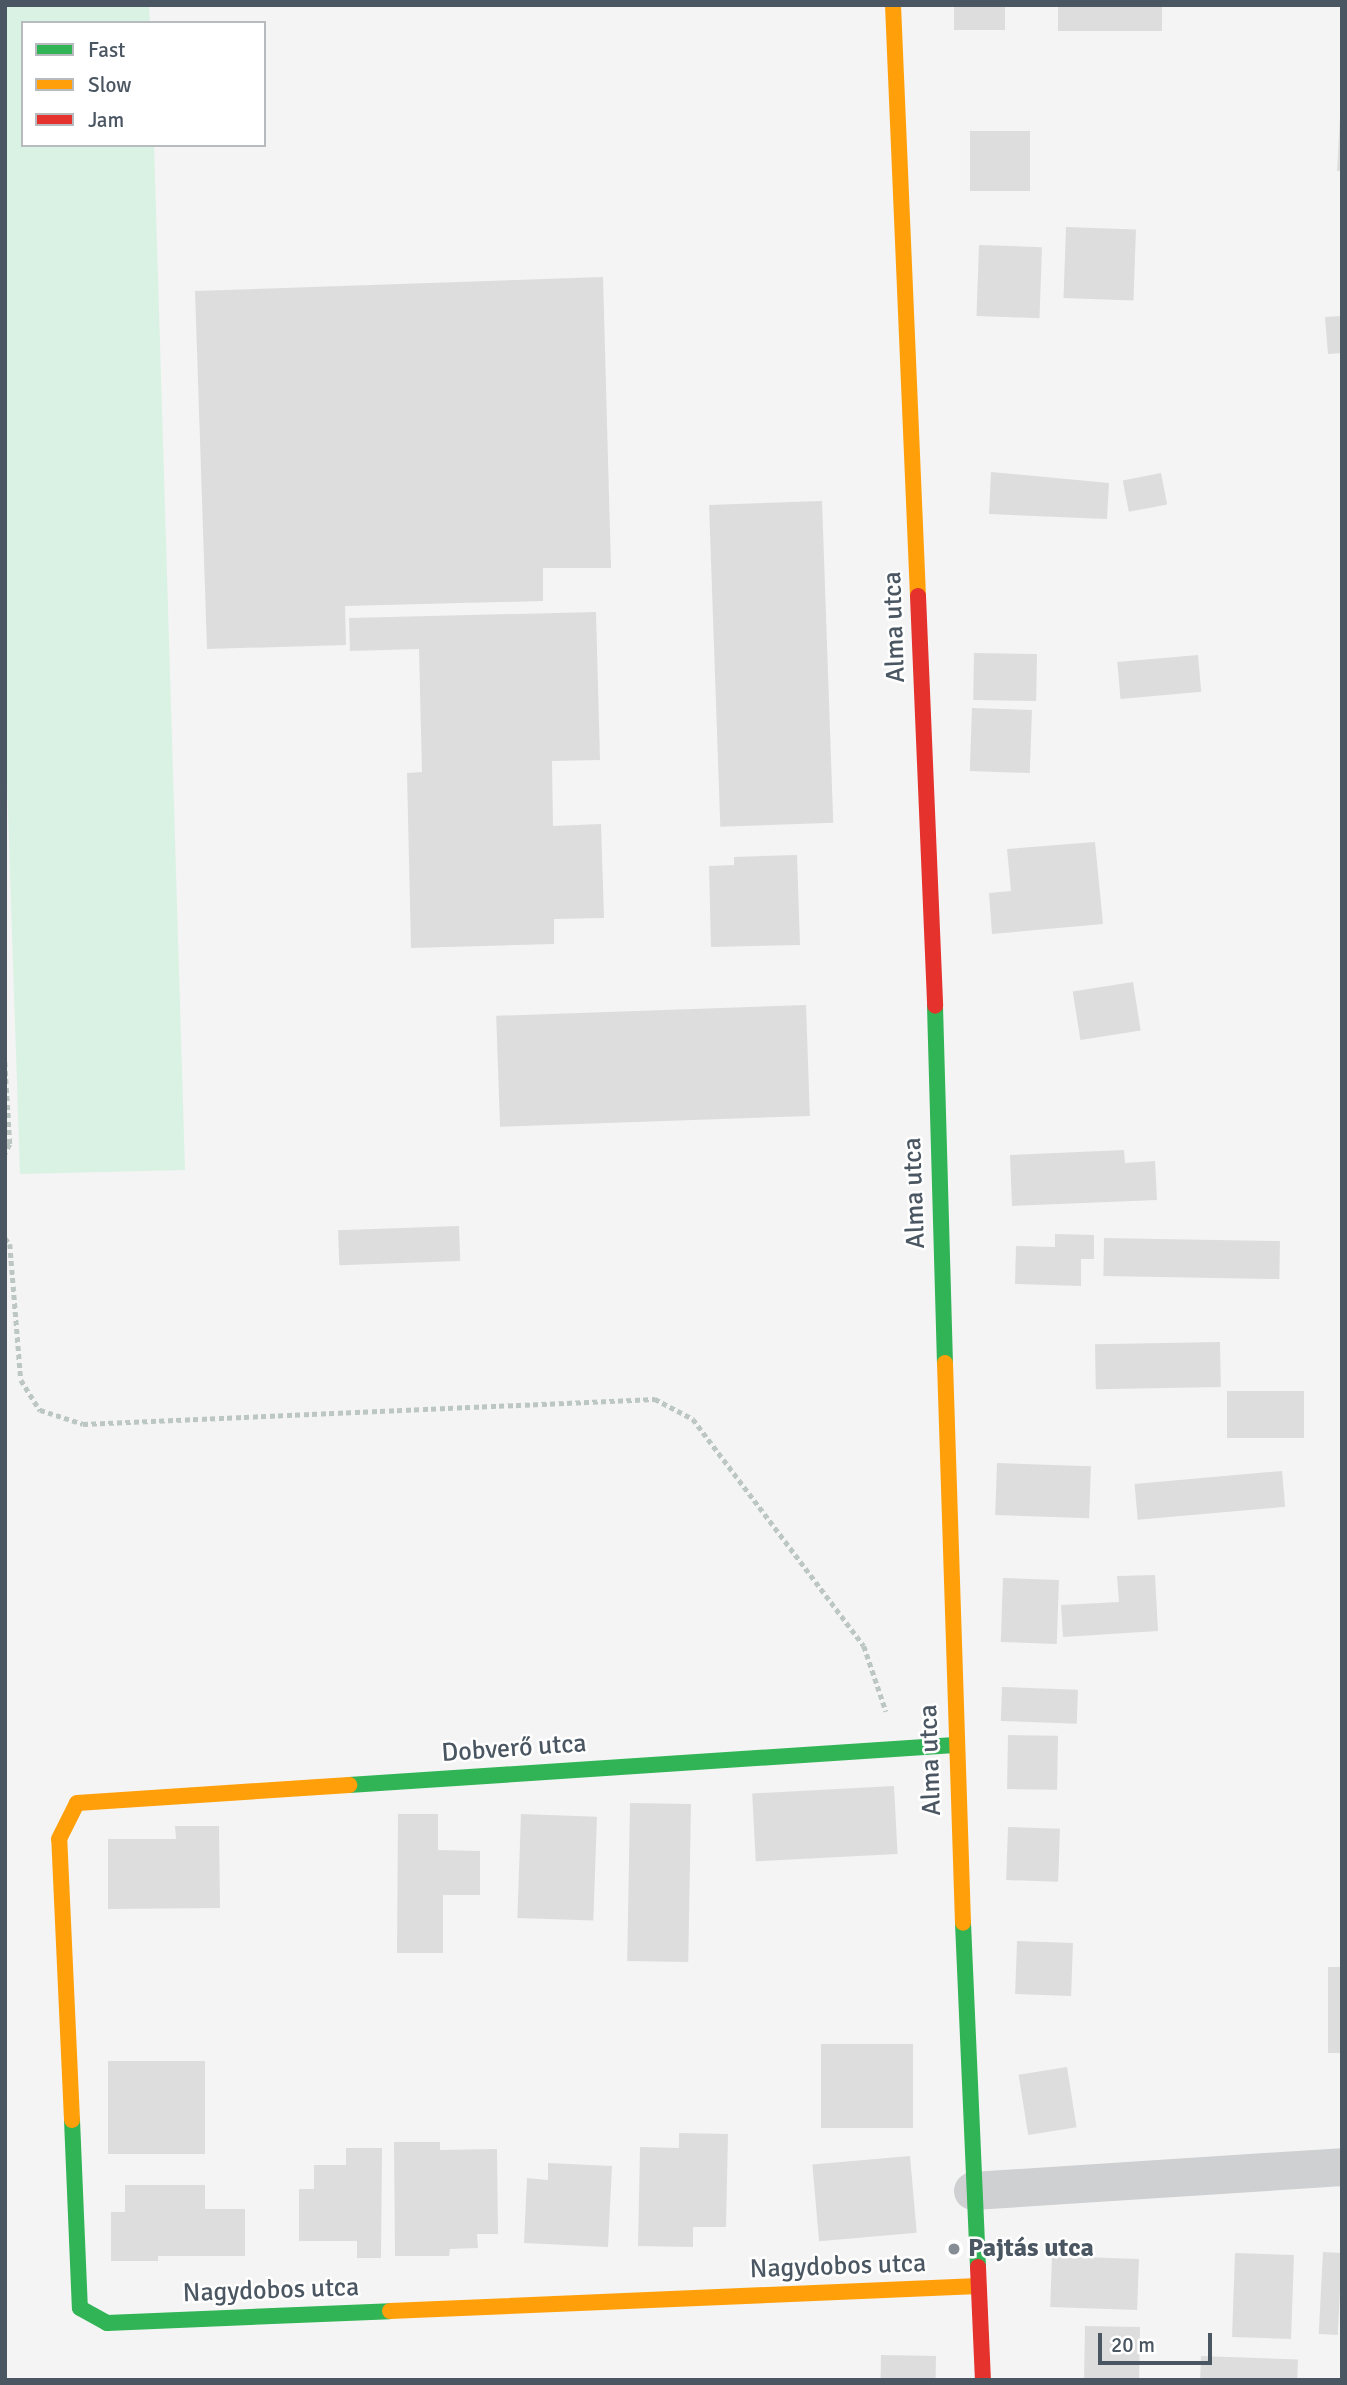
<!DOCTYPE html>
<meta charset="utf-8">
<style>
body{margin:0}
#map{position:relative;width:1347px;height:2385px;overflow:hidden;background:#f4f4f4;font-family:Signika,sans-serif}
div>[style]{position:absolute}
.green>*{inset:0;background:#d9f2e3}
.building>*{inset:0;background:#ddddde;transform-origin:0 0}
.path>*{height:4.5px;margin-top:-2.25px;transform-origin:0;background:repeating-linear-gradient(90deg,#bcc7c4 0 5px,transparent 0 8.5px)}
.street>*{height:38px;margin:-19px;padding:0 19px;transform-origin:19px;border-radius:19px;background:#ced0d2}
.fast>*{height:16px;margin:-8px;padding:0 8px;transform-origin:8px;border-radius:8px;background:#30b455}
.slow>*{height:16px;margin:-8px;padding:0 8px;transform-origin:8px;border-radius:8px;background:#ff9f0a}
.jam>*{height:16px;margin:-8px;padding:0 8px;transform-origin:8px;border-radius:8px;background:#e5322d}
.dots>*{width:19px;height:19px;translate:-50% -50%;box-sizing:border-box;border:4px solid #fff;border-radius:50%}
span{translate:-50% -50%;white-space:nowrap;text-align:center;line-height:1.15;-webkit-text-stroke:5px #fff;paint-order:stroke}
.street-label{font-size:26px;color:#4a5661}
.poi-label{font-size:26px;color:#4a5661;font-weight:700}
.left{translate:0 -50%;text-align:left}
.frame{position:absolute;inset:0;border:7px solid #4a5661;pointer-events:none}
.legend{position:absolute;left:21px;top:21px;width:245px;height:126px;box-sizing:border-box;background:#fff;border:2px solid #b7bbc0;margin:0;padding:9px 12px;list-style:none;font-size:21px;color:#4a5661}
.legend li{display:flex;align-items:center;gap:14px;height:35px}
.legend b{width:35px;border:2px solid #b7bbc0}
.scale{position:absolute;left:1098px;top:2333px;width:114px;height:32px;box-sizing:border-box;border:4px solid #4a5661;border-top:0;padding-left:9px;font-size:21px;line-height:24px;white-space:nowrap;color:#4a5661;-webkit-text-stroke:5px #fff;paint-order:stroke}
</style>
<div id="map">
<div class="green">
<i style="clip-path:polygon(5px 5px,149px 5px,150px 23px,23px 23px,23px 145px,154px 145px,185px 1170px,20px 1174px,5px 722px)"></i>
</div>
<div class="building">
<i style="left:954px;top:5px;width:51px;height:25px"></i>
<i style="left:1058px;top:5px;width:104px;height:26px"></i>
<i style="clip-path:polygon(1340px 117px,1342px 117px,1342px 171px,1337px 171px)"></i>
<i style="left:970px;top:131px;width:60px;height:60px"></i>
<i style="left:1066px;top:227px;width:70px;height:71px;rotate:2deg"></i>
<i style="left:979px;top:245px;width:63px;height:71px;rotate:2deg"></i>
<i style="clip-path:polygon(603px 277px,611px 568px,543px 568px,543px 601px,345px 606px,346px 645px,207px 649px,195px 291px)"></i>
<i style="clip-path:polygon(1342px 316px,1342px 353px,1328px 354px,1325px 317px)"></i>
<i style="clip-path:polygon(991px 472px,1109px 483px,1107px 519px,989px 514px)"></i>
<i style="left:1161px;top:473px;width:32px;height:39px;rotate:79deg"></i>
<i style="left:822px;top:501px;width:322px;height:113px;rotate:88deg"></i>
<i style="clip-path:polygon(596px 612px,600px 760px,552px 761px,553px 826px,601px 824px,604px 918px,554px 919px,554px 944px,411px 948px,407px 773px,422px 772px,419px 649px,350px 651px,349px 618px)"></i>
<i style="left:974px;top:653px;width:63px;height:47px;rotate:1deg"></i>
<i style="left:1198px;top:655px;width:37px;height:81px;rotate:85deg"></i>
<i style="left:972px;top:708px;width:60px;height:63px;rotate:2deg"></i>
<i style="clip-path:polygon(1095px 842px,1103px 924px,992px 934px,989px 893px,1011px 891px,1007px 849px)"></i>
<i style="clip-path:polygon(797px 855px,800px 945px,711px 947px,709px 866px,734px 865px,734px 857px)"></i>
<i style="left:1133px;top:982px;width:49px;height:61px;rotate:81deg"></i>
<i style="left:806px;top:1005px;width:111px;height:310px;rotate:88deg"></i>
<i style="clip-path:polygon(1124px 1150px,1125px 1163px,1155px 1161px,1157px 1200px,1012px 1206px,1010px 1155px)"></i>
<i style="left:459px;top:1226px;width:35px;height:121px;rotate:88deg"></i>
<i style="clip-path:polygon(1055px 1234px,1094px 1235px,1094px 1259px,1081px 1259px,1081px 1286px,1015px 1284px,1016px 1246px,1055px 1247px)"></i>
<i style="left:1104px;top:1238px;width:176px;height:38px;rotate:1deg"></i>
<i style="left:1220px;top:1342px;width:45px;height:125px;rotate:89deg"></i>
<i style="left:1227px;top:1391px;width:77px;height:47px"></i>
<i style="left:997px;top:1463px;width:94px;height:52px;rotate:2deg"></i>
<i style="left:1282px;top:1471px;width:36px;height:148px;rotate:85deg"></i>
<i style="clip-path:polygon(1155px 1575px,1158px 1631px,1063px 1637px,1061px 1605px,1119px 1602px,1117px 1576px)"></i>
<i style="left:1003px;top:1578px;width:56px;height:64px;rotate:2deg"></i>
<i style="left:1002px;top:1687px;width:76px;height:34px;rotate:2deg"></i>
<i style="left:1008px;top:1735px;width:50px;height:54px;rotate:1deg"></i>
<i style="left:894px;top:1786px;width:68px;height:142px;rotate:87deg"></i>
<i style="left:630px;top:1803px;width:61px;height:158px;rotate:1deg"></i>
<i style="clip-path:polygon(398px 1814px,438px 1814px,438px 1850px,480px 1851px,480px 1895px,443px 1895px,443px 1953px,397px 1953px)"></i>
<i style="left:521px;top:1814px;width:76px;height:104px;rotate:2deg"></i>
<i style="clip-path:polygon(175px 1826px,219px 1826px,220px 1908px,108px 1909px,108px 1839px,176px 1839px)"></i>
<i style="left:1008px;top:1827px;width:52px;height:53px;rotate:2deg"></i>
<i style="left:1017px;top:1941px;width:56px;height:53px;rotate:2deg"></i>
<i style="left:1328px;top:1967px;width:14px;height:86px"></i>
<i style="left:821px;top:2044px;width:92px;height:84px"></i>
<i style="left:108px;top:2061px;width:97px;height:93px"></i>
<i style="left:1067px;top:2067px;width:61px;height:49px;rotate:81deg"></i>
<i style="clip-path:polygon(679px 2133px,728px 2134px,726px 2227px,693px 2227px,693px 2247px,638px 2246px,640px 2147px,679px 2148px)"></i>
<i style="clip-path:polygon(394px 2142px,440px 2142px,440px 2150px,497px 2149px,498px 2234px,477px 2234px,478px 2248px,450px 2249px,449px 2256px,395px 2256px)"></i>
<i style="clip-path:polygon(346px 2148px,382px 2148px,381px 2258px,357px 2258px,357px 2241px,299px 2241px,299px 2189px,314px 2189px,314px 2165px,346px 2165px)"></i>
<i style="left:910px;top:2156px;width:77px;height:98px;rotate:85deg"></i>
<i style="clip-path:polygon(548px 2163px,612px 2166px,608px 2247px,524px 2243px,527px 2178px,548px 2180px)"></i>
<i style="clip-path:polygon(125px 2185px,205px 2185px,205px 2209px,245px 2209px,245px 2256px,158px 2256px,158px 2261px,111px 2261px,111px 2212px,125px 2212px)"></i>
<i style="left:1323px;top:2252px;width:19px;height:82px;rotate:3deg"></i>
<i style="left:1235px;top:2253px;width:59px;height:84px;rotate:2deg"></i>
<i style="left:1052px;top:2256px;width:87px;height:51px;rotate:2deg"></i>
<i style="left:1085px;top:2326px;width:55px;height:54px;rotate:1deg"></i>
<i style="left:881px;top:2355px;width:55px;height:25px;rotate:1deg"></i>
<i style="left:1201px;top:2356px;width:97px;height:24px;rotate:2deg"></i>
</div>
<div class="path">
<i style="left:5px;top:1062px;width:82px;rotate:86.5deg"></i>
<i style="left:10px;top:1144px;width:11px;rotate:117deg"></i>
<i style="left:5px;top:1238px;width:8px;rotate:50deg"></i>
<i style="left:10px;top:1244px;width:136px;rotate:85.4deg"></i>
<i style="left:21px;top:1380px;width:36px;rotate:58deg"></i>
<i style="left:40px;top:1410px;width:45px;rotate:18deg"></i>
<i style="left:83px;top:1424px;width:573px;rotate:-2.5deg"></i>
<i style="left:655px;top:1399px;width:43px;rotate:27.8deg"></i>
<i style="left:693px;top:1419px;width:284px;rotate:53deg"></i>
<i style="left:864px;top:1646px;width:69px;rotate:71.3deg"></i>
</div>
<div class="street">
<i style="left:973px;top:2191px;width:370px;rotate:-3.7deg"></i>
</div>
<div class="fast">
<i style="left:935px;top:1006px;width:357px;rotate:88.4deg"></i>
<i style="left:349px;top:1785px;width:607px;rotate:-3.78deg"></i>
<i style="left:963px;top:1923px;width:344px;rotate:87.5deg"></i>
<i style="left:72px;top:2120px;width:188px;rotate:87.6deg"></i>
<i style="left:80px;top:2308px;width:31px;rotate:29deg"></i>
<i style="left:107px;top:2323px;width:283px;rotate:-2.4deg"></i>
</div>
<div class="slow">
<i style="left:893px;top:5px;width:592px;rotate:87.58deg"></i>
<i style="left:945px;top:1363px;width:560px;rotate:88.16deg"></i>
<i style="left:72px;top:2120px;width:281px;rotate:-92.6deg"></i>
<i style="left:59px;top:1839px;width:40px;rotate:-63.4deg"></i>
<i style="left:77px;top:1803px;width:273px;rotate:-3.8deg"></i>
<i style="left:390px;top:2311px;width:589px;rotate:-2.43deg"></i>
</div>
<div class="jam">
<i style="left:918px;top:596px;width:410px;rotate:87.6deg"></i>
<i style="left:978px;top:2267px;width:113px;rotate:87.5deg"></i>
</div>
<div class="dots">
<i style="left:954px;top:2249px;background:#868d94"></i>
</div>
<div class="street-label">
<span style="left:895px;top:627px;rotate:-92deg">Alma utca</span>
<span style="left:915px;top:1193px;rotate:-92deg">Alma utca</span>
<span style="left:514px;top:1749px;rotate:-4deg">Dobverő utca</span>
<span style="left:931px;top:1760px;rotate:-92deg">Alma utca</span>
<span style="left:838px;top:2267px;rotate:-2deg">Nagydobos utca</span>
<span style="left:271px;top:2291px;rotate:-2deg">Nagydobos utca</span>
</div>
<div class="poi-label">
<span class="left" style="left:968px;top:2249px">Pajtás utca</span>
</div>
<div class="frame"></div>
<ul class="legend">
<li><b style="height:9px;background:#30b455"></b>Fast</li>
<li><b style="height:9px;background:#ff9f0a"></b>Slow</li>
<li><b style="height:9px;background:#e5322d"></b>Jam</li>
</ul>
<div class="scale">20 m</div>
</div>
